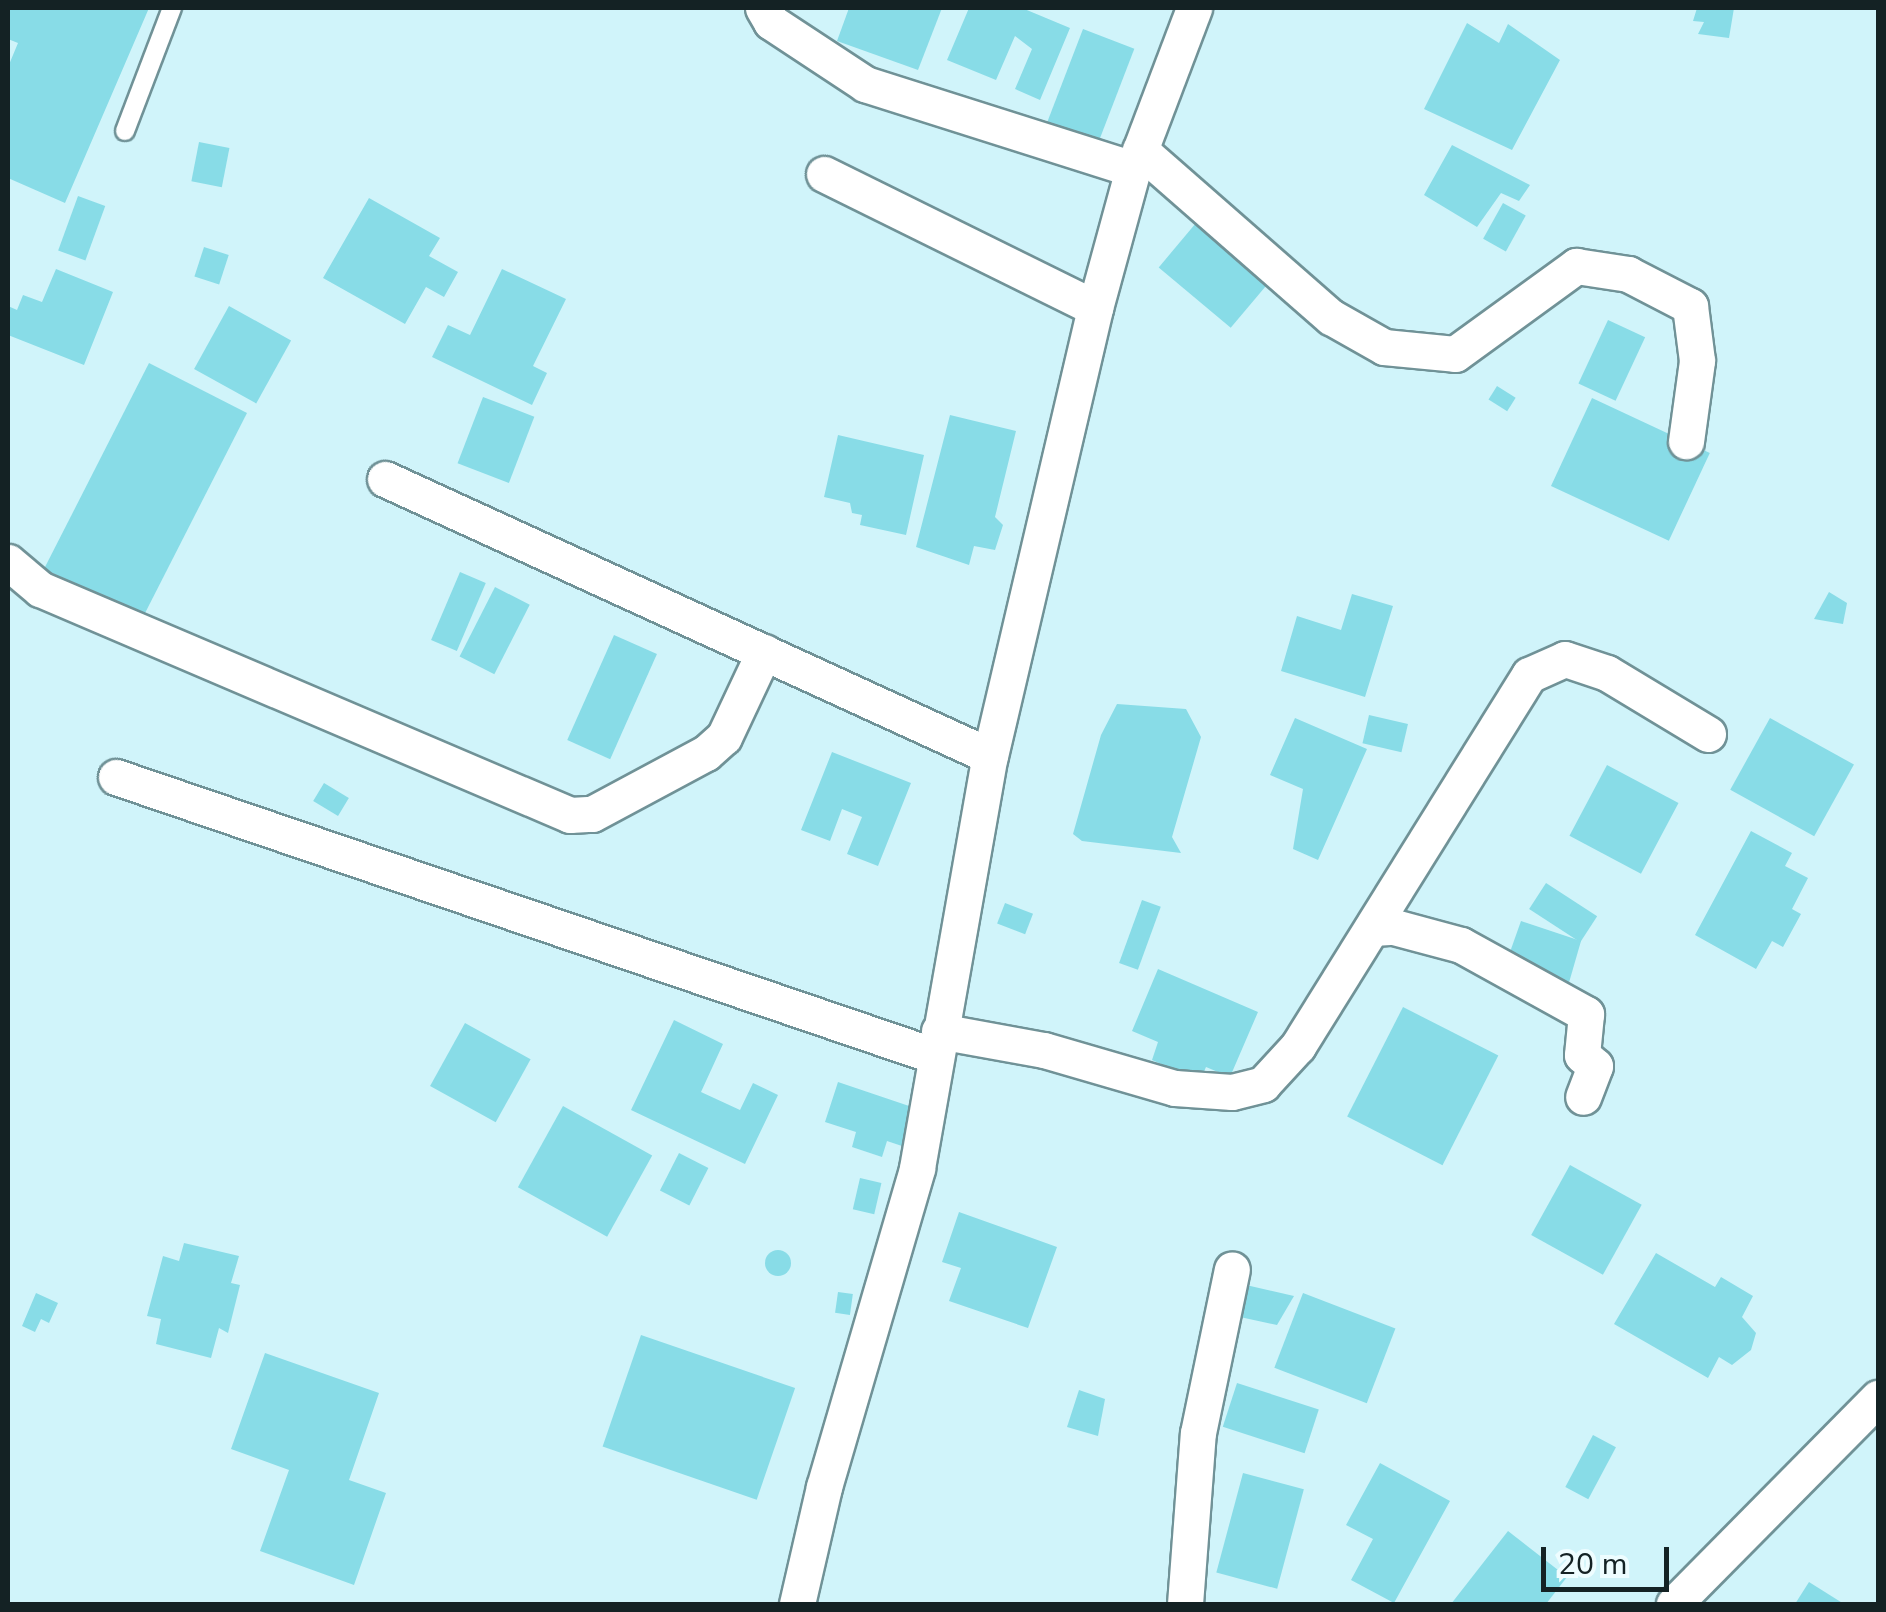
<!DOCTYPE html>
<style>
body{margin:0}
#map{position:relative;width:1886px;height:1612px;overflow:hidden;background:#d0f4fa;font-family:"Nunito Sans",sans-serif}
div>[style]{position:absolute}
.building>*{inset:0;background:#88dce7;transform-origin:0 0}
.round{border-radius:50%}
.roads{filter:drop-shadow(2px 0 #709297) drop-shadow(-2px 0 #709297) drop-shadow(0 2px #709297) drop-shadow(0 -2px #709297)}
.lane>*{height:18px;margin:-9px;padding:0 9px;transform-origin:9px;border-radius:9px;background:#fff}
.street>*{height:35px;margin:-17.5px;padding:0 17.5px;transform-origin:17.5px;border-radius:17.5px;background:#fff}
span{translate:-50% -50%;white-space:nowrap;text-align:center;line-height:1.15;-webkit-text-stroke:8px #eefdff;paint-order:stroke}
.frame{position:absolute;inset:0;border:10px solid #142224;pointer-events:none}
.scale{position:absolute;left:1541px;top:1547px;width:128px;height:45px;box-sizing:border-box;border:5px solid #142224;border-top:0;padding-left:12px;font-size:30px;line-height:35px;white-space:nowrap;color:#142224;-webkit-text-stroke:8px #eefdff;paint-order:stroke}
</style>
<div id="map">
<div class="building">
<i style="clip-path:polygon(8px 8px,149px 8px,65px 203px,8px 178px,8px 67px,18px 43px,8px 39px)"></i>
<i style="clip-path:polygon(849px 8px,942px 8px,918px 70px,837px 41px)"></i>
<i style="clip-path:polygon(969px 8px,1022px 8px,1070px 28px,1040px 100px,1015px 89px,1032px 49px,1015px 36px,996px 80px,947px 60px)"></i>
<i style="clip-path:polygon(1697px 8px,1734px 8px,1729px 38px,1698px 34px,1704px 22px,1693px 21px)"></i>
<i style="clip-path:polygon(1467px 23px,1499px 43px,1508px 24px,1560px 60px,1512px 150px,1424px 109px)"></i>
<i style="left:1083px;top:29px;width:55px;height:101px;rotate:21deg"></i>
<i style="left:199px;top:142px;width:31px;height:40px;rotate:11deg"></i>
<i style="clip-path:polygon(1452px 145px,1530px 185px,1519px 201px,1501px 193px,1477px 227px,1424px 195px)"></i>
<i style="left:78px;top:196px;width:29px;height:58px;rotate:20deg"></i>
<i style="clip-path:polygon(369px 198px,440px 238px,429px 256px,458px 272px,444px 297px,426px 287px,405px 324px,323px 278px)"></i>
<i style="left:1503px;top:203px;width:26px;height:41px;rotate:29deg"></i>
<i style="left:1196px;top:223px;width:94px;height:58px;rotate:40deg"></i>
<i style="left:204px;top:247px;width:26px;height:31px;rotate:18deg"></i>
<i style="clip-path:polygon(56px 269px,113px 292px,84px 365px,8px 335px,8px 306px,17px 310px,23px 295px,42px 302px)"></i>
<i style="clip-path:polygon(502px 269px,566px 299px,533px 366px,547px 373px,532px 405px,432px 357px,448px 325px,470px 335px)"></i>
<i style="left:229px;top:306px;width:71px;height:72px;rotate:29deg"></i>
<i style="left:1608px;top:320px;width:41px;height:70px;rotate:25deg"></i>
<i style="left:149px;top:363px;width:110px;height:231px;rotate:27deg"></i>
<i style="left:1497px;top:386px;width:22px;height:16px;rotate:32deg"></i>
<i style="left:483px;top:397px;width:55px;height:71px;rotate:21deg"></i>
<i style="left:1592px;top:398px;width:130px;height:97px;rotate:25deg"></i>
<i style="clip-path:polygon(950px 415px,1016px 431px,995px 517px,1003px 525px,995px 550px,974px 546px,969px 565px,916px 547px)"></i>
<i style="clip-path:polygon(838px 435px,924px 455px,906px 535px,860px 525px,862px 515px,852px 513px,850px 503px,824px 497px)"></i>
<i style="left:460px;top:572px;width:28px;height:74px;rotate:23deg"></i>
<i style="left:495px;top:587px;width:39px;height:78px;rotate:27deg"></i>
<i style="clip-path:polygon(1829px 592px,1847px 603px,1843px 624px,1814px 619px)"></i>
<i style="clip-path:polygon(1352px 594px,1393px 606px,1365px 697px,1281px 671px,1297px 616px,1341px 630px)"></i>
<i style="left:614px;top:635px;width:47px;height:115px;rotate:24deg"></i>
<i style="clip-path:polygon(1117px 704px,1186px 709px,1201px 737px,1172px 837px,1181px 853px,1082px 841px,1073px 834px,1101px 735px)"></i>
<i style="left:1369px;top:715px;width:40px;height:29px;rotate:13deg"></i>
<i style="clip-path:polygon(1295px 718px,1367px 749px,1318px 860px,1293px 849px,1303px 789px,1270px 775px)"></i>
<i style="left:1770px;top:718px;width:96px;height:82px;rotate:29deg"></i>
<i style="clip-path:polygon(832px 752px,911px 783px,878px 866px,847px 854px,862px 817px,842px 809px,830px 841px,801px 830px)"></i>
<i style="left:1607px;top:765px;width:81px;height:80px;rotate:28deg"></i>
<i style="left:324px;top:783px;width:29px;height:21px;rotate:31deg"></i>
<i style="clip-path:polygon(1751px 831px,1792px 853px,1785px 866px,1808px 878px,1792px 909px,1801px 914px,1783px 947px,1772px 941px,1756px 969px,1695px 935px)"></i>
<i style="left:1546px;top:883px;width:61px;height:31px;rotate:33deg"></i>
<i style="left:1142px;top:900px;width:20px;height:67px;rotate:20deg"></i>
<i style="left:1005px;top:903px;width:30px;height:22px;rotate:21deg"></i>
<i style="clip-path:polygon(1521px 921px,1581px 941px,1566px 993px,1510px 952px)"></i>
<i style="clip-path:polygon(1158px 969px,1258px 1012px,1230px 1077px,1206px 1067px,1200px 1081px,1152px 1060px,1158px 1042px,1132px 1031px)"></i>
<i style="left:1403px;top:1007px;width:107px;height:123px;rotate:27deg"></i>
<i style="clip-path:polygon(674px 1020px,723px 1044px,701px 1092px,740px 1110px,753px 1083px,778px 1095px,745px 1164px,631px 1110px)"></i>
<i style="left:465px;top:1023px;width:75px;height:72px;rotate:29deg"></i>
<i style="clip-path:polygon(838px 1082px,915px 1108px,902px 1146px,887px 1141px,882px 1157px,852px 1147px,856px 1132px,825px 1122px)"></i>
<i style="left:563px;top:1106px;width:102px;height:93px;rotate:29deg"></i>
<i style="left:679px;top:1153px;width:33px;height:42px;rotate:27deg"></i>
<i style="left:1570px;top:1165px;width:82px;height:80px;rotate:29deg"></i>
<i style="left:860px;top:1178px;width:22px;height:32px;rotate:13deg"></i>
<i style="clip-path:polygon(959px 1212px,1057px 1247px,1028px 1328px,949px 1301px,961px 1268px,942px 1262px)"></i>
<i style="clip-path:polygon(184px 1243px,239px 1256px,231px 1283px,240px 1285px,228px 1333px,219px 1328px,211px 1358px,156px 1344px,161px 1319px,147px 1316px,163px 1256px,179px 1261px)"></i>
<i class="round" style="left:765px;top:1250px;width:26px;height:26px"></i>
<i style="clip-path:polygon(1656px 1253px,1715px 1287px,1721px 1277px,1753px 1296px,1742px 1317px,1756px 1333px,1751px 1350px,1732px 1365px,1719px 1357px,1708px 1378px,1614px 1324px)"></i>
<i style="clip-path:polygon(1246px 1285px,1294px 1296px,1277px 1325px,1240px 1317px)"></i>
<i style="left:838px;top:1292px;width:15px;height:21px;rotate:8deg"></i>
<i style="clip-path:polygon(36px 1293px,58px 1303px,49px 1323px,41px 1319px,35px 1332px,22px 1326px)"></i>
<i style="left:1303px;top:1293px;width:99px;height:80px;rotate:21deg"></i>
<i style="left:641px;top:1335px;width:163px;height:118px;rotate:19deg"></i>
<i style="clip-path:polygon(265px 1353px,379px 1393px,349px 1480px,386px 1493px,354px 1585px,260px 1551px,289px 1470px,231px 1449px)"></i>
<i style="left:1237px;top:1383px;width:86px;height:46px;rotate:18deg"></i>
<i style="clip-path:polygon(1079px 1390px,1105px 1399px,1098px 1436px,1067px 1427px)"></i>
<i style="left:1593px;top:1435px;width:26px;height:59px;rotate:28deg"></i>
<i style="clip-path:polygon(1380px 1463px,1450px 1501px,1394px 1603px,1351px 1580px,1373px 1539px,1346px 1525px)"></i>
<i style="left:1243px;top:1473px;width:63px;height:103px;rotate:15deg"></i>
<i style="clip-path:polygon(1508px 1531px,1567px 1577px,1546px 1604px,1451px 1604px)"></i>
<i style="clip-path:polygon(1809px 1582px,1844px 1604px,1795px 1604px)"></i>
</div>
<div class="roads">
<div class="lane">
<i style="left:125px;top:131px;width:132px;rotate:-69.1deg"></i>
</div>
<div class="street">
<i style="left:763px;top:8px;width:16px;rotate:60deg"></i>
<i style="left:771px;top:22px;width:113px;rotate:33.4deg"></i>
<i style="left:865px;top:84px;width:281px;rotate:17.6deg"></i>
<i style="left:1140px;top:150px;width:254px;rotate:41.2deg"></i>
<i style="left:1331px;top:317px;width:61px;rotate:29.5deg"></i>
<i style="left:1384px;top:347px;width:71px;rotate:5.6deg"></i>
<i style="left:1455px;top:354px;width:150px;rotate:-36deg"></i>
<i style="left:1576px;top:266px;width:53px;rotate:8.7deg"></i>
<i style="left:1628px;top:274px;width:70px;rotate:27.3deg"></i>
<i style="left:1690px;top:306px;width:55px;rotate:82.7deg"></i>
<i style="left:1697px;top:361px;width:81px;rotate:97.8deg"></i>
<i style="left:824px;top:174px;width:302px;rotate:26.3deg"></i>
<i style="left:385px;top:479px;width:665px;rotate:24.6deg"></i>
<i style="left:8px;top:562px;width:42px;rotate:40.2deg"></i>
<i style="left:40px;top:589px;width:576px;rotate:23.09deg"></i>
<i style="left:570px;top:815px;width:22px;rotate:-3deg"></i>
<i style="left:592px;top:814px;width:129px;rotate:-28.2deg"></i>
<i style="left:706px;top:753px;width:24px;rotate:-42deg"></i>
<i style="left:724px;top:737px;width:94px;rotate:-64.8deg"></i>
<i style="left:116px;top:777px;width:865px;rotate:18.81deg"></i>
<i style="left:1372px;top:928px;width:22px;rotate:-3deg"></i>
<i style="left:1394px;top:927px;width:69px;rotate:15deg"></i>
<i style="left:1461px;top:945px;width:143px;rotate:28.9deg"></i>
<i style="left:1586px;top:1014px;width:41px;rotate:95.6deg"></i>
<i style="left:1582px;top:1055px;width:17px;rotate:40deg"></i>
<i style="left:1595px;top:1066px;width:33px;rotate:111deg"></i>
<i style="left:939px;top:1031px;width:107px;rotate:10.3deg"></i>
<i style="left:1044px;top:1050px;width:136px;rotate:16.2deg"></i>
<i style="left:1175px;top:1088px;width:57px;rotate:4deg"></i>
<i style="left:1232px;top:1092px;width:32px;rotate:-14deg"></i>
<i style="left:1263px;top:1084px;width:52px;rotate:-47.4deg"></i>
<i style="left:1298px;top:1046px;width:437px;rotate:-58.1deg"></i>
<i style="left:1529px;top:675px;width:39px;rotate:-24deg"></i>
<i style="left:1565px;top:659px;width:44px;rotate:18.4deg"></i>
<i style="left:1607px;top:673px;width:118px;rotate:31.1deg"></i>
<i style="left:797px;top:1604px;width:120px;rotate:-77deg"></i>
<i style="left:824px;top:1487px;width:332px;rotate:-73.7deg"></i>
<i style="left:917px;top:1168px;width:418px;rotate:-80deg"></i>
<i style="left:990px;top:756px;width:460px;rotate:-76.8deg"></i>
<i style="left:1095px;top:308px;width:144px;rotate:-74.7deg"></i>
<i style="left:1133px;top:169px;width:172px;rotate:-69.2deg"></i>
<i style="left:1185px;top:1604px;width:171px;rotate:-85.7deg"></i>
<i style="left:1198px;top:1433px;width:167px;rotate:-78.3deg"></i>
<i style="left:1674px;top:1604px;width:290px;rotate:-45.3deg"></i>
</div>
</div>
<div class="frame"></div>
<div class="scale">20 m</div>
</div>
